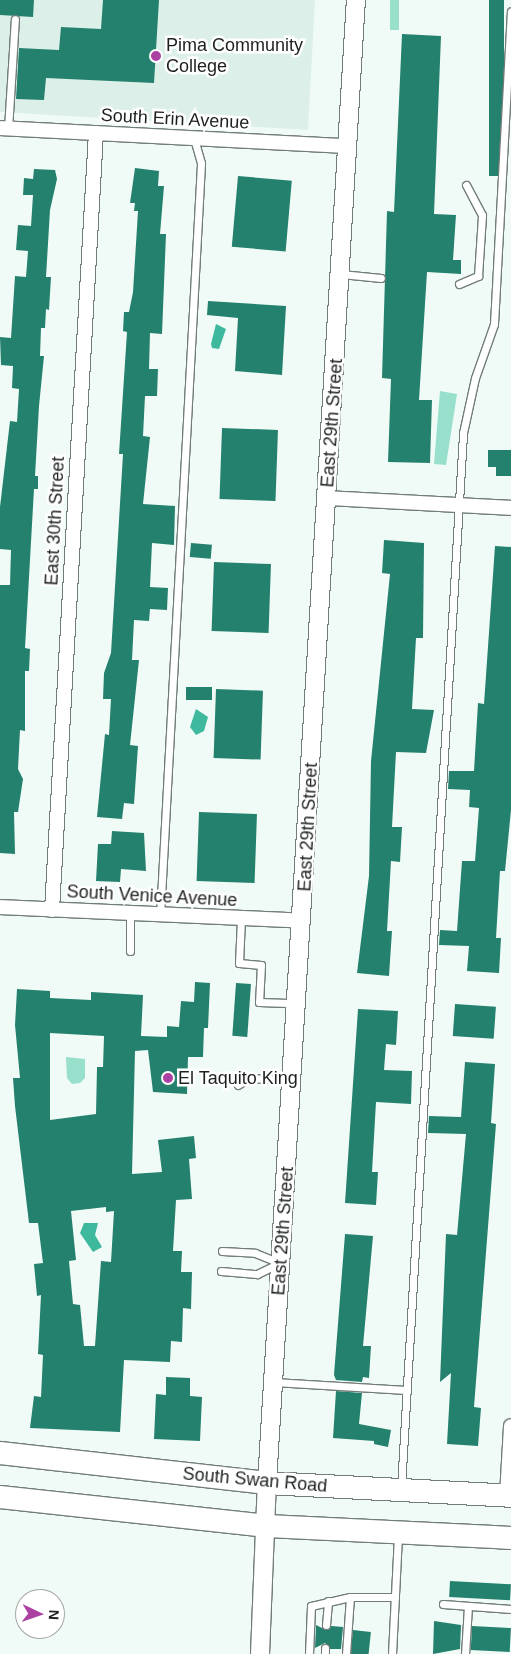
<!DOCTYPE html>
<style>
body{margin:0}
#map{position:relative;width:511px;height:1654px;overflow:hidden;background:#f0fbf7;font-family:Helvetica,sans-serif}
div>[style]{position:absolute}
.built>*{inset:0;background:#dcf0e9}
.green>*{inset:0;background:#98e0cc;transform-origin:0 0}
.water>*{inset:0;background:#3fb99d}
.building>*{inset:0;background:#24816d;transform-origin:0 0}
.roads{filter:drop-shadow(1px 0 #727c79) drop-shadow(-1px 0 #727c79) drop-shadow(0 1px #727c79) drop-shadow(0 -1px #727c79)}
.service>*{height:7px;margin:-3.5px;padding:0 3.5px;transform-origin:3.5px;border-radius:3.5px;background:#fff}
.minor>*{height:14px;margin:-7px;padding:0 7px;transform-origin:7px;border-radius:7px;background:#fff}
.tertiary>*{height:18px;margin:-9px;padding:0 9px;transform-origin:9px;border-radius:9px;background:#fff}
.primary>*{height:22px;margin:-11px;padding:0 11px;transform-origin:11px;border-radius:11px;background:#fff}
.dots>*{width:14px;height:14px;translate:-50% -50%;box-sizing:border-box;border:2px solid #fff;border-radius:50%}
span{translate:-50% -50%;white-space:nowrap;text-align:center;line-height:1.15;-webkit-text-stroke:5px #fff;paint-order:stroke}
.poi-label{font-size:18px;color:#1c201e}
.left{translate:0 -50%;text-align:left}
.street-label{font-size:18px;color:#1c201e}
.north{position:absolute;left:15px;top:1589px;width:50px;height:50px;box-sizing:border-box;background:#fff;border:1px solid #a4a6a5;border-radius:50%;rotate:93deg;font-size:14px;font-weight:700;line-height:20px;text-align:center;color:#1c201e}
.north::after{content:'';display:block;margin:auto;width:18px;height:22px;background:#ab41a3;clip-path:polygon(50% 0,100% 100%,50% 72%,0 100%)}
</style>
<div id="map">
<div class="built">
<i style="clip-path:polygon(0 0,315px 0,308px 130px,0 112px)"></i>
</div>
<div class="green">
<i style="left:390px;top:0;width:9px;height:30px"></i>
<i style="clip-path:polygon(440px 391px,457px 394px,446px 465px,434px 464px)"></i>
<i style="clip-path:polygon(66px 1057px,85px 1059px,85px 1078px,80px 1083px,72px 1084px,67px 1078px)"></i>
</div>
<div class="water">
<i style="clip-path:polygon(216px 324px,226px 329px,219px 349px,212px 348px,211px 344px)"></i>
<i style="clip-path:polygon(196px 709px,208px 717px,204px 731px,196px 735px,190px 727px)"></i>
<i style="clip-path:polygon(84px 1223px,98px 1223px,95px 1235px,102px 1247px,93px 1252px,80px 1233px)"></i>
</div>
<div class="building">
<i style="clip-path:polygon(0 0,34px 0,33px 17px,0 15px)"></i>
<i style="clip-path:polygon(103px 0,159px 0,154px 83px,46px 78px,44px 100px,16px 99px,19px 48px,59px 50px,61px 27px,101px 29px)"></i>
<i style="left:489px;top:0;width:15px;height:176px"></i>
<i style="clip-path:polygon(402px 34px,441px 36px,434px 214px,456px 215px,453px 260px,461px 260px,461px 274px,427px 272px,419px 400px,432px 400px,430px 463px,388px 462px,391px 379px,382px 378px,387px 211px,394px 212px)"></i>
<i style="clip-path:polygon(135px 168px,159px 171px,158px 186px,164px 186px,160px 234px,166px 234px,162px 334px,150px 333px,149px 369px,158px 369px,157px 396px,145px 396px,143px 436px,150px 437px,143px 504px,175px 506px,174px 545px,152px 543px,150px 587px,168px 588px,167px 610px,150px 609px,149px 621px,134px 620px,132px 660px,139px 660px,130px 745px,138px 746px,134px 804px,124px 803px,122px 819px,97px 817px,105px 734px,109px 735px,111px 699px,103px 699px,104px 673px,111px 653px,123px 454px,119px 454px,127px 332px,123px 331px,124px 312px,129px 312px,133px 292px,138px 211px,134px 211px,135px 203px,130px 203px)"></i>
<i style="clip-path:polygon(34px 169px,55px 170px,57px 179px,50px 210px,46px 277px,51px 277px,49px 310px,46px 309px,45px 328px,41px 328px,40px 356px,44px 356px,39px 406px,35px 476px,38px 476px,38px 489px,34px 489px,25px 648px,30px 649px,29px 671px,25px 671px,25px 731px,20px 730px,18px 769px,23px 779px,18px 812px,14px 812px,15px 854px,0 853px,0 585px,10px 585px,11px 550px,0 549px,0 507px,10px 421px,17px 422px,19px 389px,12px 388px,13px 366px,1px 365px,0 337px,11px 338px,15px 276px,26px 277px,28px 251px,16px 250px,18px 225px,31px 226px,33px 195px,23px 195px,24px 178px,33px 179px)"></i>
<i style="left:238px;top:176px;width:54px;height:71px;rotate:5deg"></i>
<i style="clip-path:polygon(208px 301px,286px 306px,282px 375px,235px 371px,238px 318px,207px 315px)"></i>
<i style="left:222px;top:428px;width:56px;height:71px;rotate:2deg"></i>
<i style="clip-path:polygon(488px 450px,511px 450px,511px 476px,496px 476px,496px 467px,488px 467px)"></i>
<i style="clip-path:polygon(384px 540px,424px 543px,423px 638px,416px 638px,412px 709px,434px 710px,426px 753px,396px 752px,392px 827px,402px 827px,400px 862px,391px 861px,387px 931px,392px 931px,389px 976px,357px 973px,369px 876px,371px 761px,390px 574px,382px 573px)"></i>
<i style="left:191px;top:543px;width:21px;height:14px;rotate:5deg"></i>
<i style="clip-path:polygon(495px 546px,511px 547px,511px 810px,505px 871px,500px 871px,496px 938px,501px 938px,499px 973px,467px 971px,469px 946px,439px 945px,440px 930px,457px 931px,462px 861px,475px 861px,479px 808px,469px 807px,470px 790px,448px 789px,449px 771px,474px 771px,478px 703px,484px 704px)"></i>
<i style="left:214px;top:562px;width:57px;height:69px;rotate:2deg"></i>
<i style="left:186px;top:687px;width:26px;height:13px"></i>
<i style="left:216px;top:689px;width:47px;height:69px;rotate:2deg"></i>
<i style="left:199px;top:812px;width:58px;height:69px;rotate:2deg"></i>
<i style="clip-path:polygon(112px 831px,144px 833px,146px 871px,121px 869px,120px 882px,96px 881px,98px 844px,111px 844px)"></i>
<i style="clip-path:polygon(evenodd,195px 982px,210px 983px,208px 1028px,204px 1028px,203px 1057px,188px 1057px,187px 1094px,153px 1092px,148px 1050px,135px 1051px,132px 1174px,162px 1172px,158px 1140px,194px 1136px,196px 1158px,189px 1159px,192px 1199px,176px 1200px,173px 1251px,182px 1251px,181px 1272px,192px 1272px,191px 1309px,183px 1308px,182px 1342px,171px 1341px,170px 1362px,124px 1360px,120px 1432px,30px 1428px,34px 1396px,41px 1397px,43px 1355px,38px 1354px,41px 1295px,37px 1296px,34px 1264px,43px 1263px,38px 1223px,29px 1223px,15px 1106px,13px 1078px,20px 1078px,15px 1025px,17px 989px,50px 991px,50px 998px,91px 1000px,91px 992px,143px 995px,141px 1036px,167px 1037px,167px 1026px,179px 1027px,181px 1001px,194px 1002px,195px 982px,50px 1033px,104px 1036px,103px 1067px,97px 1067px,96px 1114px,50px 1120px,50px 1033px,195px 982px,106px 1207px,106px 1212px,114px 1211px,111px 1262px,101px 1261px,95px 1346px,84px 1346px,80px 1305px,73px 1304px,69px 1261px,76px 1260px,71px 1211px,106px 1207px)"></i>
<i style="left:236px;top:983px;width:15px;height:53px;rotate:4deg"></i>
<i style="left:455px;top:1004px;width:41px;height:32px;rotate:4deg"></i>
<i style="clip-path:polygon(358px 1009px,398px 1011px,396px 1045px,386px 1044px,384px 1070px,412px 1071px,411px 1104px,376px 1102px,372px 1172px,378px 1172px,376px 1205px,345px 1203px)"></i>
<i style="clip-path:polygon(465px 1062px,495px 1064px,491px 1123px,496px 1124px,474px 1407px,481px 1408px,478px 1446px,447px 1444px,451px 1373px,440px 1382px,446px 1234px,457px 1235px,466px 1134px,428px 1133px,429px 1116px,461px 1117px)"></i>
<i style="clip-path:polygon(345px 1234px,373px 1236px,363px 1346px,371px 1346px,369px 1378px,363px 1377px,362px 1382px,336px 1380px,334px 1375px)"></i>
<i style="clip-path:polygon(166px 1377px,190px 1378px,190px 1396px,202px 1397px,200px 1441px,154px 1439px,156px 1394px,166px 1395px)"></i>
<i style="clip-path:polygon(336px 1391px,362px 1393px,359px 1424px,391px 1430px,388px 1447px,374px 1444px,374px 1441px,333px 1438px)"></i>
<i style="left:450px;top:1581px;width:61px;height:16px;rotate:3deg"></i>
<i style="clip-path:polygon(434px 1621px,461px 1625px,460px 1649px,433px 1654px)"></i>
<i style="clip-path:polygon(316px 1625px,326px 1630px,331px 1626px,343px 1627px,341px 1649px,330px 1649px,325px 1643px,315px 1648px)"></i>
<i style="left:472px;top:1626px;width:39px;height:24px;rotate:3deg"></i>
<i style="left:353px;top:1630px;width:18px;height:24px;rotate:6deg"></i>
</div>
<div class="roads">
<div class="service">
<i style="left:8px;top:129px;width:110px;rotate:-86.4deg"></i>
<i style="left:341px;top:274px;width:40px;rotate:5.7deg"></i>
<i style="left:459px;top:284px;width:21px;rotate:-23deg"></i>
<i style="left:478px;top:276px;width:61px;rotate:-86.2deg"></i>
<i style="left:482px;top:215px;width:34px;rotate:-118deg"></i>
<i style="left:130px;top:916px;width:35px;rotate:90deg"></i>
<i style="left:160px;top:916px;width:754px;rotate:-86.88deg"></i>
<i style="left:201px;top:163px;width:26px;rotate:-106deg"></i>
<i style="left:241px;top:919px;width:44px;rotate:92.6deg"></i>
<i style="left:239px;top:963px;width:22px;rotate:5deg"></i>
<i style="left:261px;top:965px;width:37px;rotate:93deg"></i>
<i style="left:259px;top:1002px;width:36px;rotate:2deg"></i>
<i style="left:238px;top:1085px;width:12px;rotate:-35deg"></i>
<i style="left:248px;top:1078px;width:42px;rotate:2.7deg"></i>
<i style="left:222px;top:1251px;width:33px;rotate:3deg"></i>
<i style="left:255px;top:1253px;width:27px;rotate:22deg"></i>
<i style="left:221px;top:1271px;width:36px;rotate:5deg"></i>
<i style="left:257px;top:1274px;width:25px;rotate:-26deg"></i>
<i style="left:273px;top:1382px;width:134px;rotate:3.4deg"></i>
<i style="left:401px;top:1487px;width:1056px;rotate:-86.63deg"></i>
<i style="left:463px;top:433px;width:56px;rotate:-77.7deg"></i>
<i style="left:475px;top:378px;width:57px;rotate:-70.6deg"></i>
<i style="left:494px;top:324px;width:313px;rotate:-86.9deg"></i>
<i style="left:443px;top:1604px;width:68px;rotate:4.2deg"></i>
<i style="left:326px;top:1625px;width:24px;rotate:-85deg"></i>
<i style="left:309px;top:1654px;width:48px;rotate:-87.6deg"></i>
<i style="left:311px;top:1606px;width:40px;rotate:-13deg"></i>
<i style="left:350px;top:1597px;width:45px"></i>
<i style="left:325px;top:1654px;width:6px;rotate:-90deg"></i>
<i style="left:346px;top:1654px;width:57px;rotate:-86deg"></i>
<i style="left:392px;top:1654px;width:119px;rotate:-87.1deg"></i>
<i style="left:465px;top:1654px;width:48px;rotate:-86.4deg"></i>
</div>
<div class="minor">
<i style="left:0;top:128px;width:349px;rotate:3deg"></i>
<i style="left:327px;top:498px;width:184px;rotate:3.1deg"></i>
<i style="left:0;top:907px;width:303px;rotate:2.6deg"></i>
<i style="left:52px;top:910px;width:778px;rotate:-86.76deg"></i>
<i style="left:507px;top:1496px;width:70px;rotate:-86.7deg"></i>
</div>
<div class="tertiary">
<i style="left:260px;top:1654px;width:171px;rotate:-87.7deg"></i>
<i style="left:267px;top:1483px;width:1486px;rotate:-86.57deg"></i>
</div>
<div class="primary">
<i style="left:0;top:1453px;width:269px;rotate:6.4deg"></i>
<i style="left:267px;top:1483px;width:244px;rotate:3deg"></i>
<i style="left:0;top:1497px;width:269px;rotate:6.2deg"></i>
<i style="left:267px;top:1526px;width:244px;rotate:2.8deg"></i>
</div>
</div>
<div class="dots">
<i style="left:156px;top:56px;background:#ab41a3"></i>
<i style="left:168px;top:1078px;background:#ab41a3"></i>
</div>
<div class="poi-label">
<span class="left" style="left:166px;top:56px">Pima Community<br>College</span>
<span class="left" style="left:178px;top:1078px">El Taquito King</span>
</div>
<div class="street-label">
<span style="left:175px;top:119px;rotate:3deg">South Erin Avenue</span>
<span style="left:332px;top:423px;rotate:-86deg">East 29th Street</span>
<span style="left:55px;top:521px;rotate:-87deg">East 30th Street</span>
<span style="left:308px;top:827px;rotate:-87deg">East 29th Street</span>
<span style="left:152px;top:896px;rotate:3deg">South Venice Avenue</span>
<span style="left:283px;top:1231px;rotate:-86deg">East 29th Street</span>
<span style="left:255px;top:1480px;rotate:5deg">South Swan Road</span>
</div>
<div class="north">N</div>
</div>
